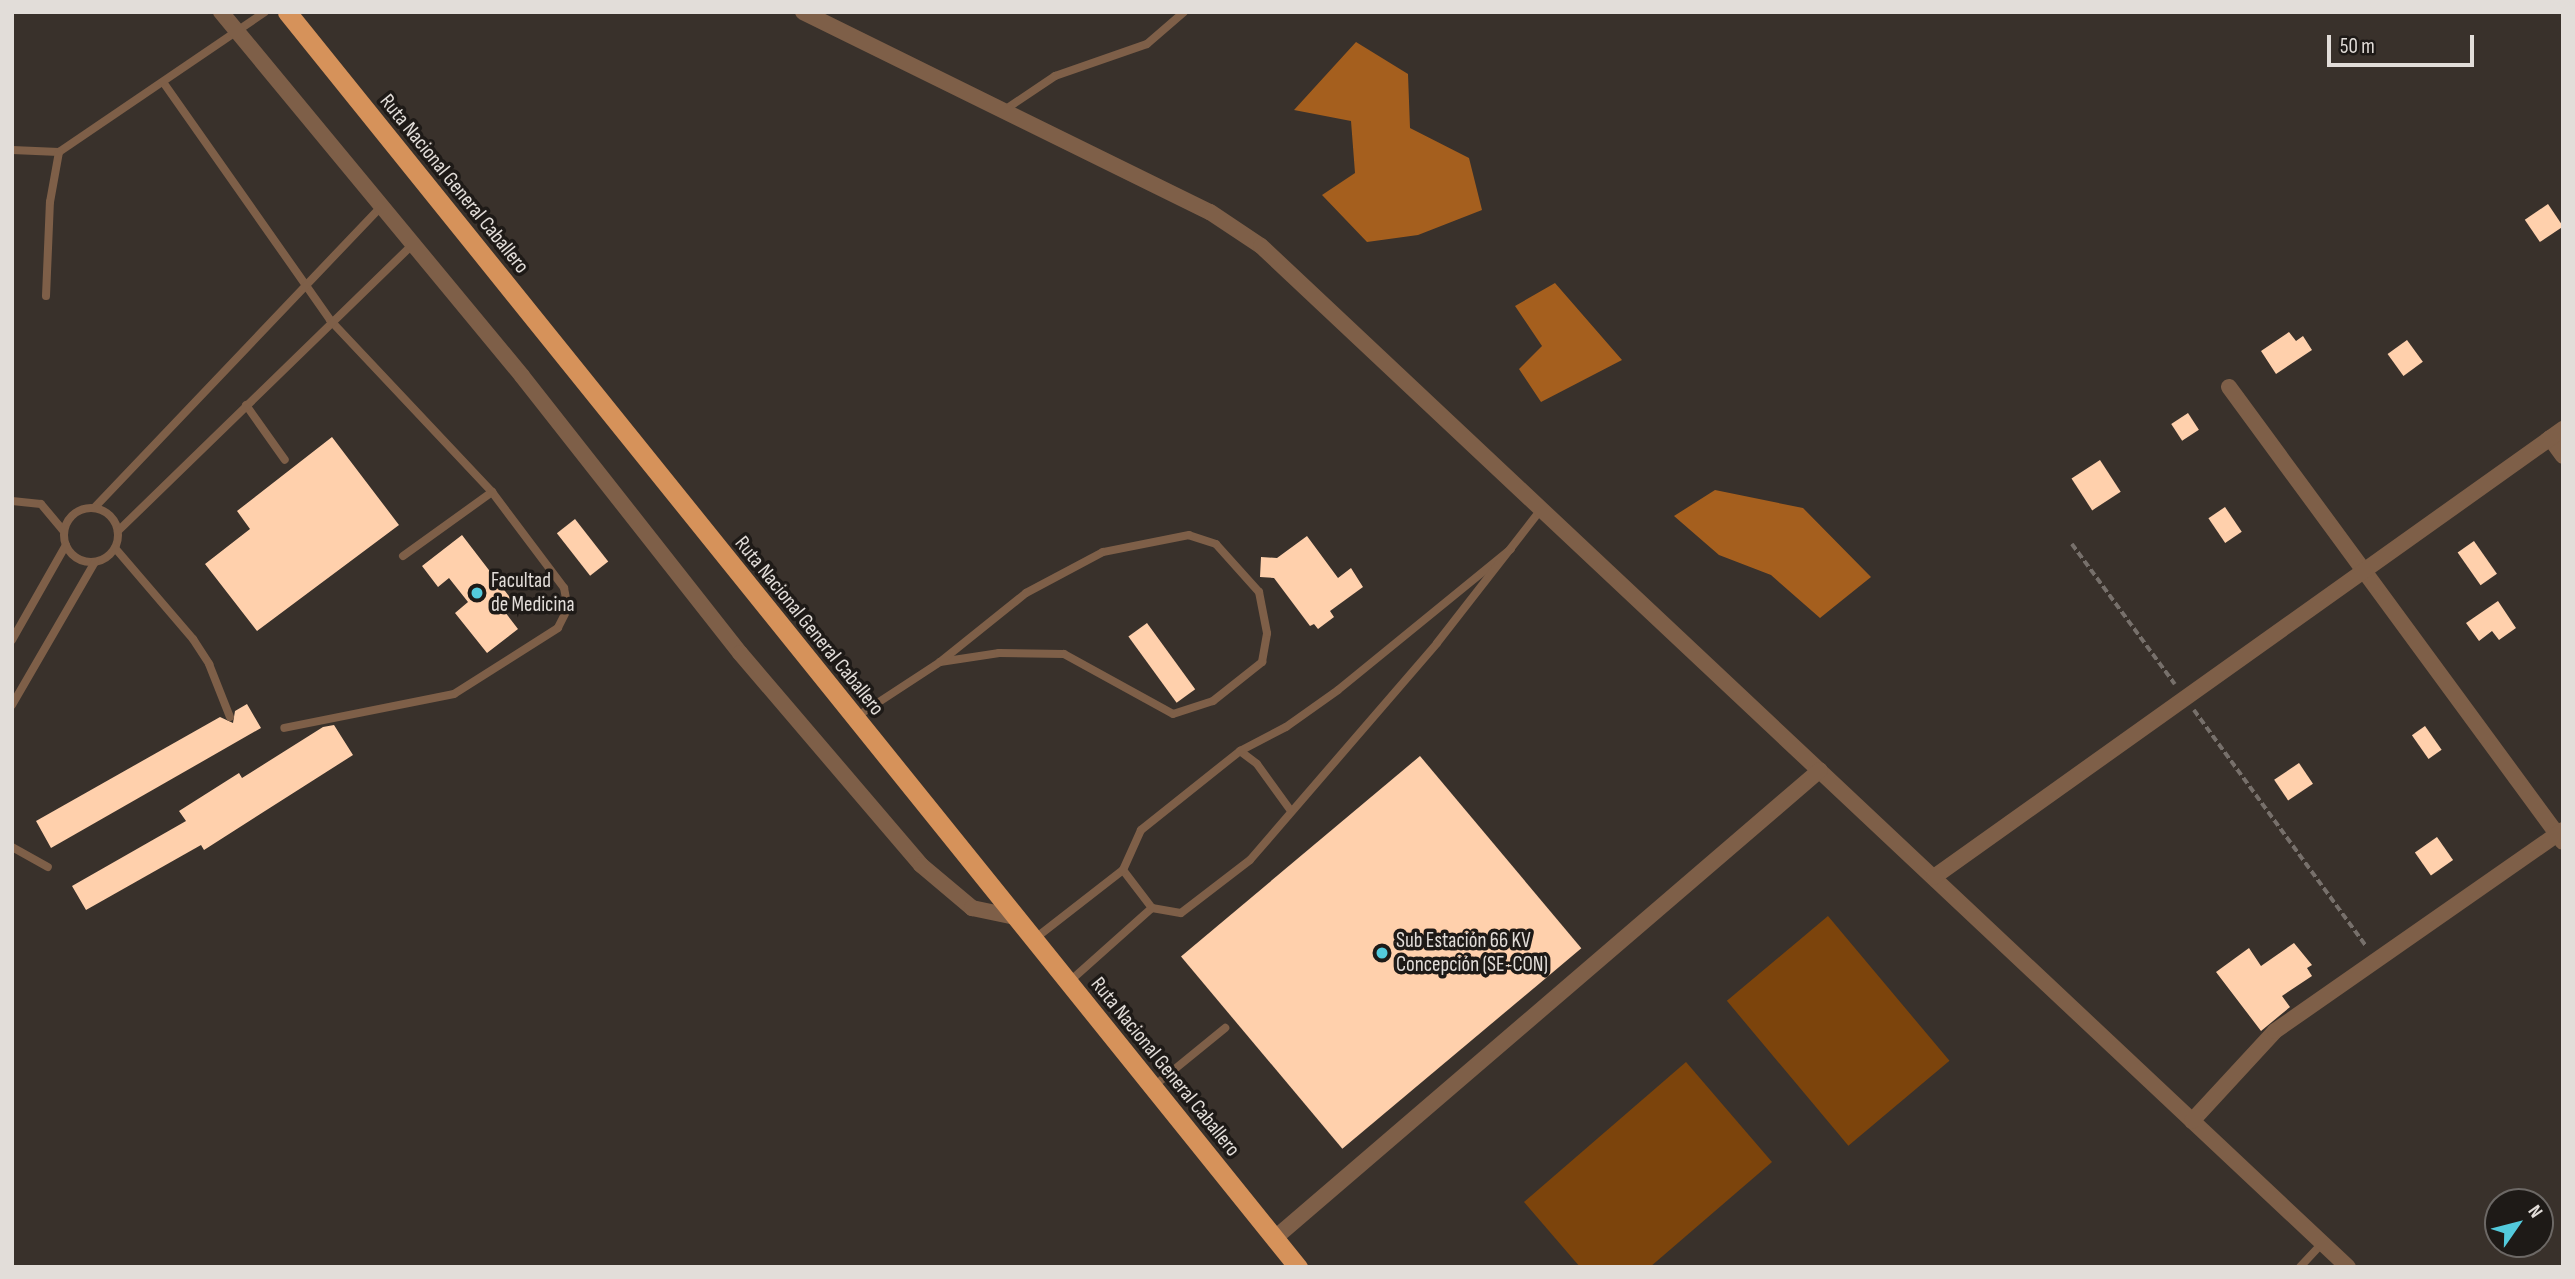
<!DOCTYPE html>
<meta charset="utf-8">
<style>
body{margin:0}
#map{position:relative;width:2575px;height:1279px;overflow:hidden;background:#39312b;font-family:"Sofia Sans Condensed",sans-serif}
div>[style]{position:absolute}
.green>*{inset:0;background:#7c440c;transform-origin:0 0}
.water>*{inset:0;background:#a55f1e}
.building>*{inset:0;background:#ffd0ac;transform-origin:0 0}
.path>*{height:3.5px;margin-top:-1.75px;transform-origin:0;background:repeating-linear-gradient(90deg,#77706b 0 7px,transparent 0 10.5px)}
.service>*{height:8px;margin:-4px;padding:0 4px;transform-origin:4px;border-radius:4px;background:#7e5f48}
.service>.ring{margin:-4px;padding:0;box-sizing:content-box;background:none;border:8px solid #7e5f48;border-radius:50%}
.minor>*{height:16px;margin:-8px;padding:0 8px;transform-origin:8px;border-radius:8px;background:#7e5f48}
.trunk>*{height:19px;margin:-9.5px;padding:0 9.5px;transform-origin:9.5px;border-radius:9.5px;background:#d6925a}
.dots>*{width:19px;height:19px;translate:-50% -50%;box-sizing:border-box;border:4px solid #1e1a17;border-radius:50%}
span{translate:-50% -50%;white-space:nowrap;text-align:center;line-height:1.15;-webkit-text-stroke:7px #1e1a17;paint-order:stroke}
.street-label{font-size:21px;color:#e2ddd9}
.poi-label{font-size:21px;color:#e2ddd9}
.left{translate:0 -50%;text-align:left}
.frame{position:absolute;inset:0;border:14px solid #e2ddd9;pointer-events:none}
.north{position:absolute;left:2484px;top:1188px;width:70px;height:70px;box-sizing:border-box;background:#1e1a17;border:2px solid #6c6865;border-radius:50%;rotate:55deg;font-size:19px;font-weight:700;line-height:28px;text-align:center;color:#e2ddd9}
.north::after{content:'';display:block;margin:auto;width:24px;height:32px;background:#53cadc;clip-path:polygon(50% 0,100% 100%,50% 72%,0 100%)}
.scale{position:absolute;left:2327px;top:35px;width:147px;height:32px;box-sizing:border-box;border:4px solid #e2ddd9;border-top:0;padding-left:9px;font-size:21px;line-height:24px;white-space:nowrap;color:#e2ddd9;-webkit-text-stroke:5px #1e1a17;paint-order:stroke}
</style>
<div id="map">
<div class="green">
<i style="left:1828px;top:916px;width:189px;height:132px;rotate:50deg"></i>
<i style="clip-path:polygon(1686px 1062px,1772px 1162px,1650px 1267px,1580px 1267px,1524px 1202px)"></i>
</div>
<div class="water">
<i style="clip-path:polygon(1356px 42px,1408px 74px,1410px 128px,1469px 158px,1482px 210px,1418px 235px,1367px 242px,1322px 195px,1355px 173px,1351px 121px,1294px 110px)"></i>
<i style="clip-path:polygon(1555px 283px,1622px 360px,1541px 402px,1519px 369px,1542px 346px,1515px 306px)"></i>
<i style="clip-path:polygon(1715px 490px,1803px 508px,1871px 577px,1820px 618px,1771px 575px,1719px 555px,1674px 516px)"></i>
</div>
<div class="building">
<i style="left:2548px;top:204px;width:27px;height:28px;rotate:56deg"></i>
<i style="clip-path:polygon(2289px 332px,2296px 341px,2303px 336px,2312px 350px,2276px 374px,2261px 351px)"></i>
<i style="left:2407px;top:340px;width:27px;height:24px;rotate:54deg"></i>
<i style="left:2188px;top:413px;width:20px;height:20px;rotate:57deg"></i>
<i style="clip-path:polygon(332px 437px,399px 525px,257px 631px,205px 564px,250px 529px,237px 511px)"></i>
<i style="left:2100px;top:460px;width:38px;height:34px;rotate:57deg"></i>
<i style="left:2225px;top:507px;width:30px;height:20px;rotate:56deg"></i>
<i style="left:575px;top:519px;width:54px;height:23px;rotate:52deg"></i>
<i style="clip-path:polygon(462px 535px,515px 604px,505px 612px,518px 629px,487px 653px,455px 613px,468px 602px,449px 578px,438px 587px,422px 566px)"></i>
<i style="clip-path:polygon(1307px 536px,1338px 578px,1351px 568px,1363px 587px,1330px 611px,1334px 617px,1318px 629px,1314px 624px,1310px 626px,1274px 578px,1260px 577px,1261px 557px,1277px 558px)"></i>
<i style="left:2474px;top:541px;width:40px;height:20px;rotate:55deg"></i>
<i style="clip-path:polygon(2498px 601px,2516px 628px,2499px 640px,2492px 631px,2479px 641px,2466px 623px)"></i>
<i style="left:1147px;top:623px;width:82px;height:23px;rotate:54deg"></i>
<i style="clip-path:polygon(247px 704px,261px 728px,51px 848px,36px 821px,220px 717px,233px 723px,235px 711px)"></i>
<i style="clip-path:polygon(334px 725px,353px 755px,204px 850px,201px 845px,86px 910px,72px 886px,186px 821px,179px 811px,239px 773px,242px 778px,323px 727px)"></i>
<i style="left:2425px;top:726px;width:29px;height:16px;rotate:55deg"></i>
<i style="left:1420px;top:756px;width:251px;height:312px;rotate:50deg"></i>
<i style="left:2299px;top:763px;width:25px;height:30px;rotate:56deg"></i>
<i style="left:2437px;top:837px;width:28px;height:27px;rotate:55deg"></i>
<i style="clip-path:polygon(2294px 943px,2312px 965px,2307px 968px,2312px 976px,2282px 996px,2290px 1007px,2261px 1031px,2216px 972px,2249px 948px,2261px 966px)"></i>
</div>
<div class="path">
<i style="left:2072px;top:544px;width:174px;rotate:53.7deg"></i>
<i style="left:2194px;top:710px;width:293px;rotate:53.9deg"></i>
</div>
<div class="service">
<i style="left:163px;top:82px;width:291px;rotate:54.9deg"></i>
<i style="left:330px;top:320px;width:236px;rotate:46.7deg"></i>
<i style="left:492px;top:492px;width:120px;rotate:53.1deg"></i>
<i style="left:564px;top:588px;width:20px;rotate:79deg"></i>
<i style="left:568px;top:608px;width:22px;rotate:117deg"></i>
<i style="left:558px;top:628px;width:123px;rotate:147.6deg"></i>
<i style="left:454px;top:694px;width:173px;rotate:168.7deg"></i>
<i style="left:1003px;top:111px;width:63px;rotate:-33.9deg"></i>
<i style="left:1055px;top:76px;width:97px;rotate:-19.2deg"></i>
<i style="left:1147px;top:44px;width:49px;rotate:-40.9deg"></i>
<i style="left:12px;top:150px;width:47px;rotate:2.4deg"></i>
<i style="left:59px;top:152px;width:249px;rotate:-34.2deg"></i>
<i style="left:46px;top:296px;width:94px;rotate:-87.6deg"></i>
<i style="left:50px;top:202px;width:51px;rotate:-79.8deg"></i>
<i style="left:246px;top:405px;width:67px;rotate:54.7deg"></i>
<i style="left:12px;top:501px;width:29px;rotate:6deg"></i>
<i style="left:41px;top:504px;width:35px;rotate:50deg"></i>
<i style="left:95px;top:507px;width:413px;rotate:-46.4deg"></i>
<i class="ring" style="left:64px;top:508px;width:46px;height:46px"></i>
<i style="left:118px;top:531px;width:409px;rotate:-44.2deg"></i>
<i style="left:115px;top:548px;width:120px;rotate:49.4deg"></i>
<i style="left:193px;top:639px;width:30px;rotate:57deg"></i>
<i style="left:209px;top:664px;width:57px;rotate:68.4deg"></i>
<i style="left:403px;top:556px;width:110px;rotate:-35.7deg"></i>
<i style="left:12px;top:640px;width:109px;rotate:-60.4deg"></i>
<i style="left:12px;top:705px;width:165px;rotate:-59.9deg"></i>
<i style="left:856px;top:717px;width:100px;rotate:-33.2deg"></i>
<i style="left:940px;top:662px;width:60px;rotate:-8.7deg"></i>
<i style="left:999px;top:653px;width:65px;rotate:0.9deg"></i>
<i style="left:1064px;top:654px;width:124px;rotate:28.8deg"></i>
<i style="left:1173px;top:714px;width:42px;rotate:-18deg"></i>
<i style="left:1213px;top:701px;width:63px;rotate:-38.5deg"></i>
<i style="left:1262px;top:662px;width:29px;rotate:-80deg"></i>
<i style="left:1267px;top:633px;width:42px;rotate:-101deg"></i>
<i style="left:1259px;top:592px;width:64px;rotate:-131.9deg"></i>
<i style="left:1216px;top:544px;width:28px;rotate:-162deg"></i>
<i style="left:1189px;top:535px;width:88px;rotate:168.8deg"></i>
<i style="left:1103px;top:552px;width:87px;rotate:152deg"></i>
<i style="left:1026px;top:593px;width:110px;rotate:141.3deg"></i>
<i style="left:1240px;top:751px;width:21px;rotate:37deg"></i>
<i style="left:1257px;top:764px;width:58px;rotate:54.1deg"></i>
<i style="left:12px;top:847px;width:41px;rotate:29.1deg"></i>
<i style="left:1123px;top:870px;width:48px;rotate:52.7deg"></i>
<i style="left:1033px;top:940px;width:114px;rotate:-37.9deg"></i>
<i style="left:1123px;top:870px;width:44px;rotate:-65.8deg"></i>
<i style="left:1141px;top:830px;width:127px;rotate:-38.6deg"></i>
<i style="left:1240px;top:751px;width:52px;rotate:-27.6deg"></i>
<i style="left:1286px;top:727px;width:64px;rotate:-35.4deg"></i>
<i style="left:1338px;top:690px;width:223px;rotate:-39.2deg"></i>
<i style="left:1070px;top:981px;width:110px;rotate:-41.7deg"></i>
<i style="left:1152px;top:908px;width:29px;rotate:10deg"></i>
<i style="left:1181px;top:913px;width:87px;rotate:-37.5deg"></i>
<i style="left:1250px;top:860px;width:286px;rotate:-49.2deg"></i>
<i style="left:1437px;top:643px;width:171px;rotate:-52.1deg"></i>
<i style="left:1154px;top:1086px;width:92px;rotate:-39.2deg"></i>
<i style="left:2300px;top:1267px;width:33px;rotate:-47deg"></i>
</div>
<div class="minor">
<i style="left:221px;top:12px;width:472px;rotate:50.4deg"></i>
<i style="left:522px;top:376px;width:352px;rotate:51.8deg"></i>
<i style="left:740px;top:653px;width:279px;rotate:49.5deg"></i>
<i style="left:921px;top:865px;width:67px;rotate:40.1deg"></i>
<i style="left:972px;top:908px;width:44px;rotate:11.8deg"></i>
<i style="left:803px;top:12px;width:453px;rotate:26.2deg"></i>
<i style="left:1210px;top:212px;width:61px;rotate:33.7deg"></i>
<i style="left:1261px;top:246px;width:1491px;rotate:43.21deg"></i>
<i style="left:2229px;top:387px;width:564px;rotate:53.72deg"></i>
<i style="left:2550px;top:438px;width:22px;rotate:54deg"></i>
<i style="left:1934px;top:877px;width:772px;rotate:-35.46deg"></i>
<i style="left:2192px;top:1121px;width:122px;rotate:-47.3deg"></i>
<i style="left:2275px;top:1031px;width:351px;rotate:-34.9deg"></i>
<i style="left:1275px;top:1238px;width:718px;rotate:-40.65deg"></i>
</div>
<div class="trunk">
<i style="left:287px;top:12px;width:1612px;rotate:51.15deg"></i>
</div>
<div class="dots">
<i style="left:477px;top:593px;background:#53cadc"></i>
<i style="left:1382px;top:953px;background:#53cadc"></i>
</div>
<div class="street-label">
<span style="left:454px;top:184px;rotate:51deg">Ruta Nacional General Caballero</span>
<span style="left:809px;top:626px;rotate:51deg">Ruta Nacional General Caballero</span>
<span style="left:1165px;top:1067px;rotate:51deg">Ruta Nacional General Caballero</span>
</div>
<div class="poi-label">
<span class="left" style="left:491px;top:593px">Facultad<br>de Medicina</span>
<span class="left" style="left:1396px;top:953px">Sub Estación 66 KV<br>Concepción (SE-CON)</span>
</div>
<div class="frame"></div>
<div class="north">N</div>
<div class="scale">50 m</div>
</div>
